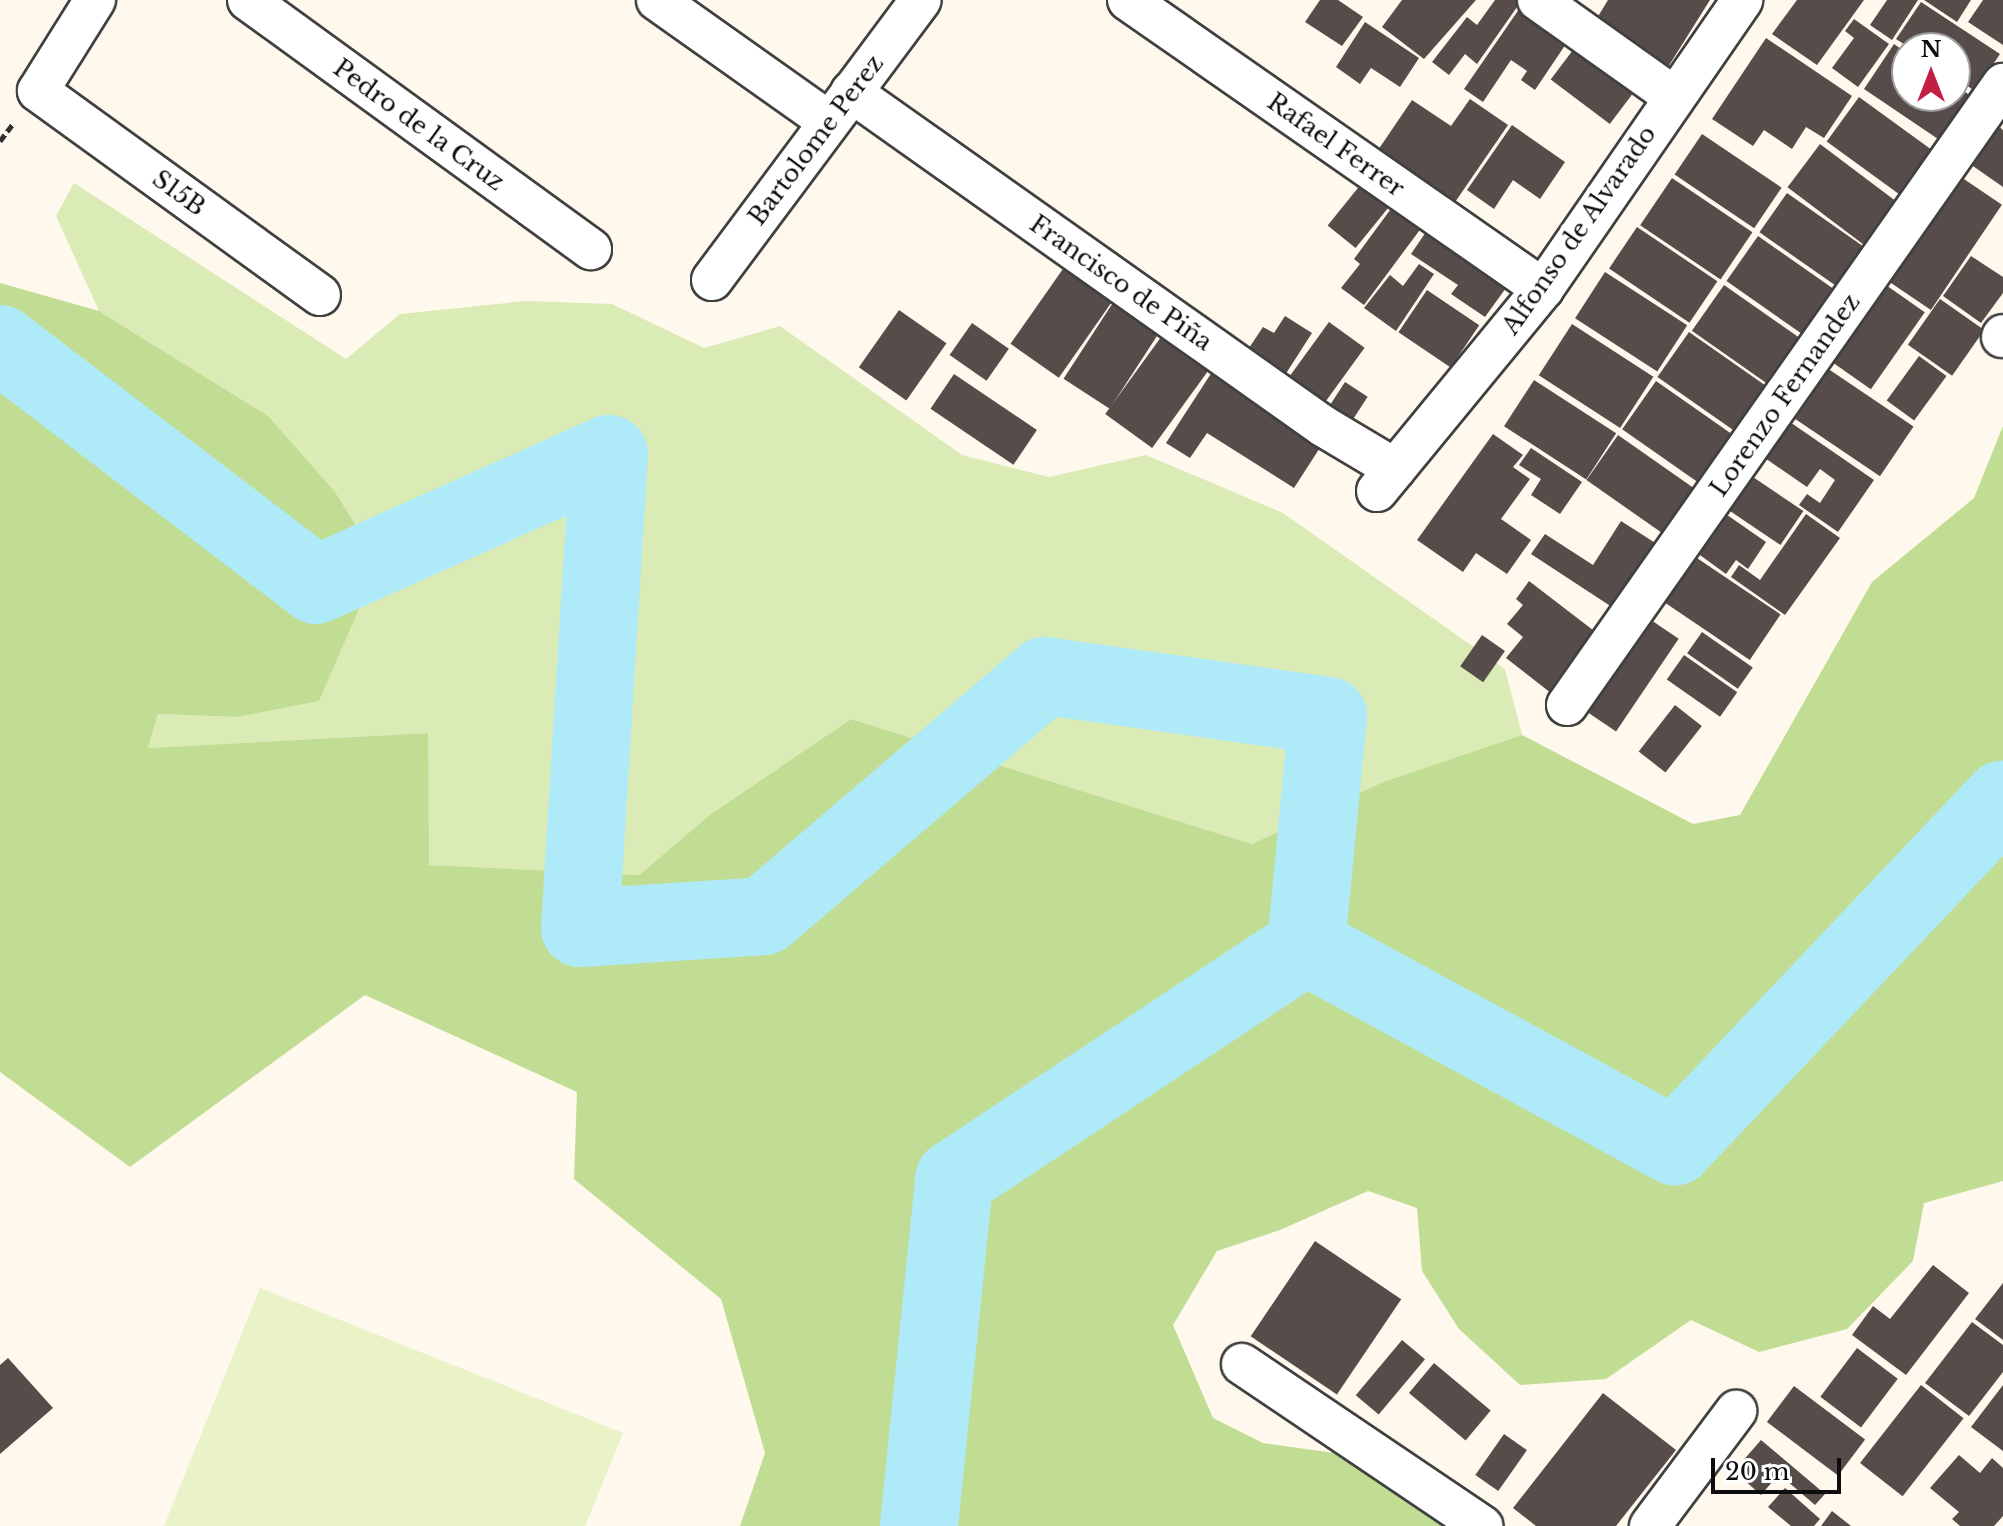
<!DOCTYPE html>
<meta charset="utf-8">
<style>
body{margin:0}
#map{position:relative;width:2003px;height:1526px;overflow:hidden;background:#fff8ed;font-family:"Libre Baskerville",serif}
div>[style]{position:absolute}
.green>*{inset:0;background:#daebb5}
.forest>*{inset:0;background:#c1dd94}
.pitch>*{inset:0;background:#eaf2c7}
.river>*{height:78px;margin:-39px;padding:0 39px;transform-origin:39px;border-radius:39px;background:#afeaf9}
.building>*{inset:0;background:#564c49;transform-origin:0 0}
.path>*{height:5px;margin-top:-2.5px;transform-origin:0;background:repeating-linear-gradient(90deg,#2f2f2f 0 8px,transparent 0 12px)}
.roads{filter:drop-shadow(2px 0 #404040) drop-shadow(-2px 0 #404040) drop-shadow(0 2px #404040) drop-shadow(0 -2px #404040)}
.street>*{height:40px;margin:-20px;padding:0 20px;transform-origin:20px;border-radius:20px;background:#fff}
span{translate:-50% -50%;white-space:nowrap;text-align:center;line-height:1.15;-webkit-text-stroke:8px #fff;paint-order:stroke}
.street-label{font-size:24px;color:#0d0d0d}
.north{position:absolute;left:1891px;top:32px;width:80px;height:80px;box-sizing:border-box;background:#fff;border:2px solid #9e9e9e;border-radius:50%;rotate:0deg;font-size:22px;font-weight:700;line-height:32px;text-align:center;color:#0d0d0d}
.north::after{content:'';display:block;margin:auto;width:28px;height:36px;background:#c31f42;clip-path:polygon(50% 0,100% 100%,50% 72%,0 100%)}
.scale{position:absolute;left:1711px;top:1458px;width:130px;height:36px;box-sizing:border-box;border:4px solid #0d0d0d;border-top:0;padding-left:10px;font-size:24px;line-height:28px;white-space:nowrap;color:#0d0d0d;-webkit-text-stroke:6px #fff;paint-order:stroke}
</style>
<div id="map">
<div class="green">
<i style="clip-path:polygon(74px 183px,346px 359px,400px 314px,526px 301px,612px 304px,704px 348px,780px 326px,962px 455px,1049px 477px,1146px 455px,1283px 513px,1505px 669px,1522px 735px,1383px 782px,1252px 844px,851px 719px,711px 814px,639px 875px,428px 865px,428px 733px,148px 748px,158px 714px,236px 717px,268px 416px,99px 311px,56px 216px)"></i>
</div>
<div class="forest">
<i style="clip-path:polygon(0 283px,99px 311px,268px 416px,335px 492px,362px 536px,367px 590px,319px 701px,236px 717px,158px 714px,148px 748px,428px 733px,429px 865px,639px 875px,711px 814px,851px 719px,1252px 844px,1383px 782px,1522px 735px,1693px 824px,1740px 815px,1872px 582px,1974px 498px,2003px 426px,2003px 1181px,1924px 1203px,1913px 1261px,1847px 1329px,1759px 1352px,1691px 1320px,1606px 1379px,1520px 1385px,1459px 1329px,1422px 1271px,1417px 1208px,1368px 1191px,1280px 1230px,1217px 1251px,1173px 1325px,1213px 1418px,1263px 1443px,1356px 1456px,1464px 1526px,740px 1526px,765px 1453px,721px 1299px,574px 1179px,577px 1092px,365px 995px,130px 1167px,0 1072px)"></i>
</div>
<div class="pitch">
<i style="clip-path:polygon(260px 1288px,623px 1433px,585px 1526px,164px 1526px)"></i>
</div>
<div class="river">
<i style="left:0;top:344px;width:397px;rotate:37.3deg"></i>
<i style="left:316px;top:585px;width:321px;rotate:-24.1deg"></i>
<i style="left:609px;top:454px;width:475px;rotate:93.5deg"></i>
<i style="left:580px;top:928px;width:184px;rotate:-3.7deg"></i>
<i style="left:764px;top:916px;width:370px;rotate:-40.5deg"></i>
<i style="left:1045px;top:676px;width:286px;rotate:8deg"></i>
<i style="left:1328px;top:716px;width:231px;rotate:95.5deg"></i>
<i style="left:1306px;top:946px;width:420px;rotate:28.5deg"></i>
<i style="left:1675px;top:1146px;width:477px;rotate:-46.6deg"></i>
<i style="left:919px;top:1526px;width:349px;rotate:-84.2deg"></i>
<i style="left:954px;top:1179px;width:422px;rotate:-33.5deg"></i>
</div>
<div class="building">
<i style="clip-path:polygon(1320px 0,1338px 0,1363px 17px,1342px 46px,1305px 22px)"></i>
<i style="clip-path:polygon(1402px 0,1476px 0,1424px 59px,1382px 27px)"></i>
<i style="clip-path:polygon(1495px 0,1522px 0,1477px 64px,1465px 54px,1449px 75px,1432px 62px,1467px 17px,1477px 25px)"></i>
<i style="clip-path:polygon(1608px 0,1710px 0,1668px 67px,1594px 23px)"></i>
<i style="clip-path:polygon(1797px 0,1864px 0,1817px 65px,1772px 34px)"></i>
<i style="clip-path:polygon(1887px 0,1918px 0,1892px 40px,1870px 25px)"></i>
<i style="clip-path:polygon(1924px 0,1971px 0,1957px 22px)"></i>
<i style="clip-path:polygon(1983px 0,2003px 0,2003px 45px,1968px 22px)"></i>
<i style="clip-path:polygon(1524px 2px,1572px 35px,1535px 90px,1521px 80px,1527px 71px,1511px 60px,1483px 102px,1464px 89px)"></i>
<i style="clip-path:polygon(1921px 2px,2000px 54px,1975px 91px,1955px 78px,1955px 48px,1910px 48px,1896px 39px)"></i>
<i style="clip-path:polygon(1854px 19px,1889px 44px,1858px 87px,1832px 68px,1854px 38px,1845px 31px)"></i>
<i style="clip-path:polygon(1365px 22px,1419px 58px,1400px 87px,1371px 68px,1360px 84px,1336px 67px)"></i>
<i style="clip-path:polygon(1766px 38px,1852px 96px,1824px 138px,1806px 127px,1792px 149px,1764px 130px,1753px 146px,1712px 119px)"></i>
<i style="left:1579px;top:42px;width:74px;height:47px;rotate:37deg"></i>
<i style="clip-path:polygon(1894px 44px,1907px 53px,1907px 96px,1955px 96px,1955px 85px,1971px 96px,1941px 141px,1864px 89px)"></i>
<i style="left:1859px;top:97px;width:91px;height:55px;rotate:36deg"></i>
<i style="clip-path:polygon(1470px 99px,1508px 125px,1451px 208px,1374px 156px,1412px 100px,1451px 126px)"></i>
<i style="clip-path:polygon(1512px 125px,1565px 162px,1540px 199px,1513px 180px,1494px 209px,1467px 190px)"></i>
<i style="clip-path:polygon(1997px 125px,2003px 130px,2003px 187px,1970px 164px)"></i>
<i style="left:1702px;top:134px;width:96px;height:49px;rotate:34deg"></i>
<i style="left:1820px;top:144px;width:101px;height:54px;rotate:37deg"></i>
<i style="left:1958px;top:175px;width:53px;height:127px;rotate:34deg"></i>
<i style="left:1366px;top:178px;width:36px;height:61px;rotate:39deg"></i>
<i style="left:1672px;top:178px;width:97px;height:57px;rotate:34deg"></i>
<i style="left:1787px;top:193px;width:99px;height:48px;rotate:35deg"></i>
<i style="clip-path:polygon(1393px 206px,1422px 227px,1364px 305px,1341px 288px,1360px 264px,1354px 259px)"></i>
<i style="clip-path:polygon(1430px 226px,1511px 281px,1485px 317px,1451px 294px,1458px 285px,1411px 254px)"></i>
<i style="left:1637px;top:227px;width:97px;height:50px;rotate:34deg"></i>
<i style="left:1758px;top:236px;width:99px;height:55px;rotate:35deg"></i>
<i style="clip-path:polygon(1971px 256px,2003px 277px,2003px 293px,1981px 323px,1943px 296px)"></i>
<i style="clip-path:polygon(1419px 264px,1434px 274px,1396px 331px,1364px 308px,1390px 275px,1403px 286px)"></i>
<i style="left:1065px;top:266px;width:59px;height:95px;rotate:35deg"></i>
<i style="left:1605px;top:272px;width:98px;height:55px;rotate:33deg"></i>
<i style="left:1883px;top:283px;width:51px;height:94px;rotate:35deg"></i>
<i style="left:1724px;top:285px;width:100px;height:56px;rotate:35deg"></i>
<i style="left:1427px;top:290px;width:63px;height:51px;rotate:34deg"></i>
<i style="left:1118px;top:295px;width:55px;height:100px;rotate:33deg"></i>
<i style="left:1940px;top:299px;width:54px;height:56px;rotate:35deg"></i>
<i style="left:899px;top:310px;width:58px;height:70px;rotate:35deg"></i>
<i style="clip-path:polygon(1285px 316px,1312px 333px,1285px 375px,1247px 351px,1263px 327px,1274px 333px)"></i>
<i style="left:1329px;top:322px;width:44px;height:70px;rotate:36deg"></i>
<i style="left:972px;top:323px;width:45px;height:39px;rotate:35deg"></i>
<i style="left:1572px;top:324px;width:97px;height:61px;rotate:33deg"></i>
<i style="left:1689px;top:332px;width:102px;height:55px;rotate:35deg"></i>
<i style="left:1164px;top:333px;width:58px;height:100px;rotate:36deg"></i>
<i style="left:1919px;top:356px;width:34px;height:55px;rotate:36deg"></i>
<i style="left:1824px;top:366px;width:108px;height:60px;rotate:34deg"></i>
<i style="clip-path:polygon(1212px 372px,1323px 443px,1294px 488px,1207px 433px,1190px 458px,1166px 443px)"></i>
<i style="left:954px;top:374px;width:100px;height:42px;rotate:34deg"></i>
<i style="left:1534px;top:380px;width:98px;height:55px;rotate:33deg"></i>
<i style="left:1656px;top:381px;width:99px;height:59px;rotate:35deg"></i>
<i style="left:1345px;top:382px;width:27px;height:28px;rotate:33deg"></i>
<i style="clip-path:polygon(1787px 420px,1874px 480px,1838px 532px,1799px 505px,1807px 494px,1820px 503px,1835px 480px,1820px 469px,1807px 487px,1762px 456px)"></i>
<i style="clip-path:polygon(1493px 434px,1523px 455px,1513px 467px,1530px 479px,1501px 519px,1531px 540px,1507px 574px,1476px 553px,1463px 572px,1417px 540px)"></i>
<i style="left:1618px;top:435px;width:98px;height:55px;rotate:35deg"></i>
<i style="clip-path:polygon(1531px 448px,1582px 482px,1560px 514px,1531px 495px,1541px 479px,1519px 465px)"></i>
<i style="left:1747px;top:473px;width:68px;height:41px;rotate:34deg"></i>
<i style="clip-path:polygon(1720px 510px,1766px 542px,1748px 569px,1736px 560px,1726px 574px,1693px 550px)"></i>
<i style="clip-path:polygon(1806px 514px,1840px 538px,1785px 615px,1731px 577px,1739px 565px,1760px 580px)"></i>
<i style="clip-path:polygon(1621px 521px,1660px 546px,1618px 611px,1531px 554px,1545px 534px,1593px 565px)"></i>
<i style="left:1691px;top:554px;width:108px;height:55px;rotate:34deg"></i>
<i style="clip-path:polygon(1529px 581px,1602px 637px,1556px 697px,1506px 658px,1523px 637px,1507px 624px,1523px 605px,1516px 599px)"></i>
<i style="left:1648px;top:618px;width:37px;height:112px;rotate:34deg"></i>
<i style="left:1702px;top:632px;width:62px;height:26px;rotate:35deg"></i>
<i style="left:1482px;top:635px;width:28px;height:38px;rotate:35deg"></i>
<i style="left:1684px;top:655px;width:65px;height:30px;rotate:35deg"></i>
<i style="left:1675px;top:705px;width:34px;height:59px;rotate:38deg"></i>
<i style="left:1315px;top:1241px;width:104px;height:115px;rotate:34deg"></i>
<i style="clip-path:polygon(1933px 1265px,1969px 1293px,1906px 1375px,1852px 1335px,1873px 1306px,1890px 1319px)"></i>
<i style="clip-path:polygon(2003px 1283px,2003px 1340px,1975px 1319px)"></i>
<i style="clip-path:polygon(1972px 1322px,2003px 1345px,2003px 1372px,1969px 1416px,1925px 1383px)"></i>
<i style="left:1402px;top:1340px;width:30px;height:72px;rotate:40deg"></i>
<i style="left:1857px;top:1348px;width:51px;height:61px;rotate:37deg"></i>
<i style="clip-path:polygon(8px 1358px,53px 1408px,0 1454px,0 1365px)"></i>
<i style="left:1434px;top:1363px;width:74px;height:39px;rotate:40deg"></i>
<i style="left:1921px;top:1385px;width:54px;height:99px;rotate:38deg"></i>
<i style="clip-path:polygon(2003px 1385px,2003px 1451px,1971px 1427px)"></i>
<i style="left:1794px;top:1386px;width:89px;height:45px;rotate:37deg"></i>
<i style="clip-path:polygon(1603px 1393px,1676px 1450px,1616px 1526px,1536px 1526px,1513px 1508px)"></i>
<i style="left:1504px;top:1434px;width:28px;height:50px;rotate:35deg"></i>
<i style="clip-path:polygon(1761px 1440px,1825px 1494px,1815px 1505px,1779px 1474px,1761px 1495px,1734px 1471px)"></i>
<i style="clip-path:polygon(1959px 1455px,1980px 1473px,1992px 1458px,2003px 1468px,2003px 1516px,1994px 1526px,1960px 1526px,1952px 1519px,1959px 1512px,1930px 1488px)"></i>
<i style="clip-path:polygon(1785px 1488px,1820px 1519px,1814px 1526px,1791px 1526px,1768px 1507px)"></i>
<i style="clip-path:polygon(1832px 1511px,1851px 1526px,1821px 1526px)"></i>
</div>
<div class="path">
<i style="left:0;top:141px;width:21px;rotate:-53deg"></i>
</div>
<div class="roads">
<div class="street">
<i style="left:95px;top:0;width:107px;rotate:122.1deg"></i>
<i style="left:38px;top:91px;width:348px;rotate:35.9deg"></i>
<i style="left:248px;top:0;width:424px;rotate:36deg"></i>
<i style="left:657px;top:0;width:211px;rotate:35.3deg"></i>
<i style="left:1128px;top:0;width:506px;rotate:34.85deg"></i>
<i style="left:1538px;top:0;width:166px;rotate:35.4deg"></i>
<i style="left:851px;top:92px;width:578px;rotate:35.28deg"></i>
<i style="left:1323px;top:426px;width:84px;rotate:30.8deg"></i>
<i style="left:712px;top:280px;width:349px;rotate:-53.3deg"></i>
<i style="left:2002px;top:337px;width:2px;rotate:-63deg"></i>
<i style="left:1377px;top:491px;width:261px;rotate:-50.6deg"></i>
<i style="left:1543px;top:289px;width:351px;rotate:-55.4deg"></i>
<i style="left:1567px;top:705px;width:759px;rotate:-54.93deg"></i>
<i style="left:1242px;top:1364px;width:290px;rotate:34deg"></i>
<i style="left:1650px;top:1526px;width:144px;rotate:-53.2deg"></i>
</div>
</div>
<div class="street-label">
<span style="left:419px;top:125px;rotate:36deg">Pedro de la Cruz</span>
<span style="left:816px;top:140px;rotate:-53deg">Bartolome Perez</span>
<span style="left:1336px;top:145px;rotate:35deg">Rafael Ferrer</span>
<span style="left:179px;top:193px;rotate:36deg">S15B</span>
<span style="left:1579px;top:230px;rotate:-55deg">Alfonso de Alvarado</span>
<span style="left:1121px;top:283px;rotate:35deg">Francisco de Piña</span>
<span style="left:1785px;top:395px;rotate:-55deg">Lorenzo Fernandez</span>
</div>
<div class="north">N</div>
<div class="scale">20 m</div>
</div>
